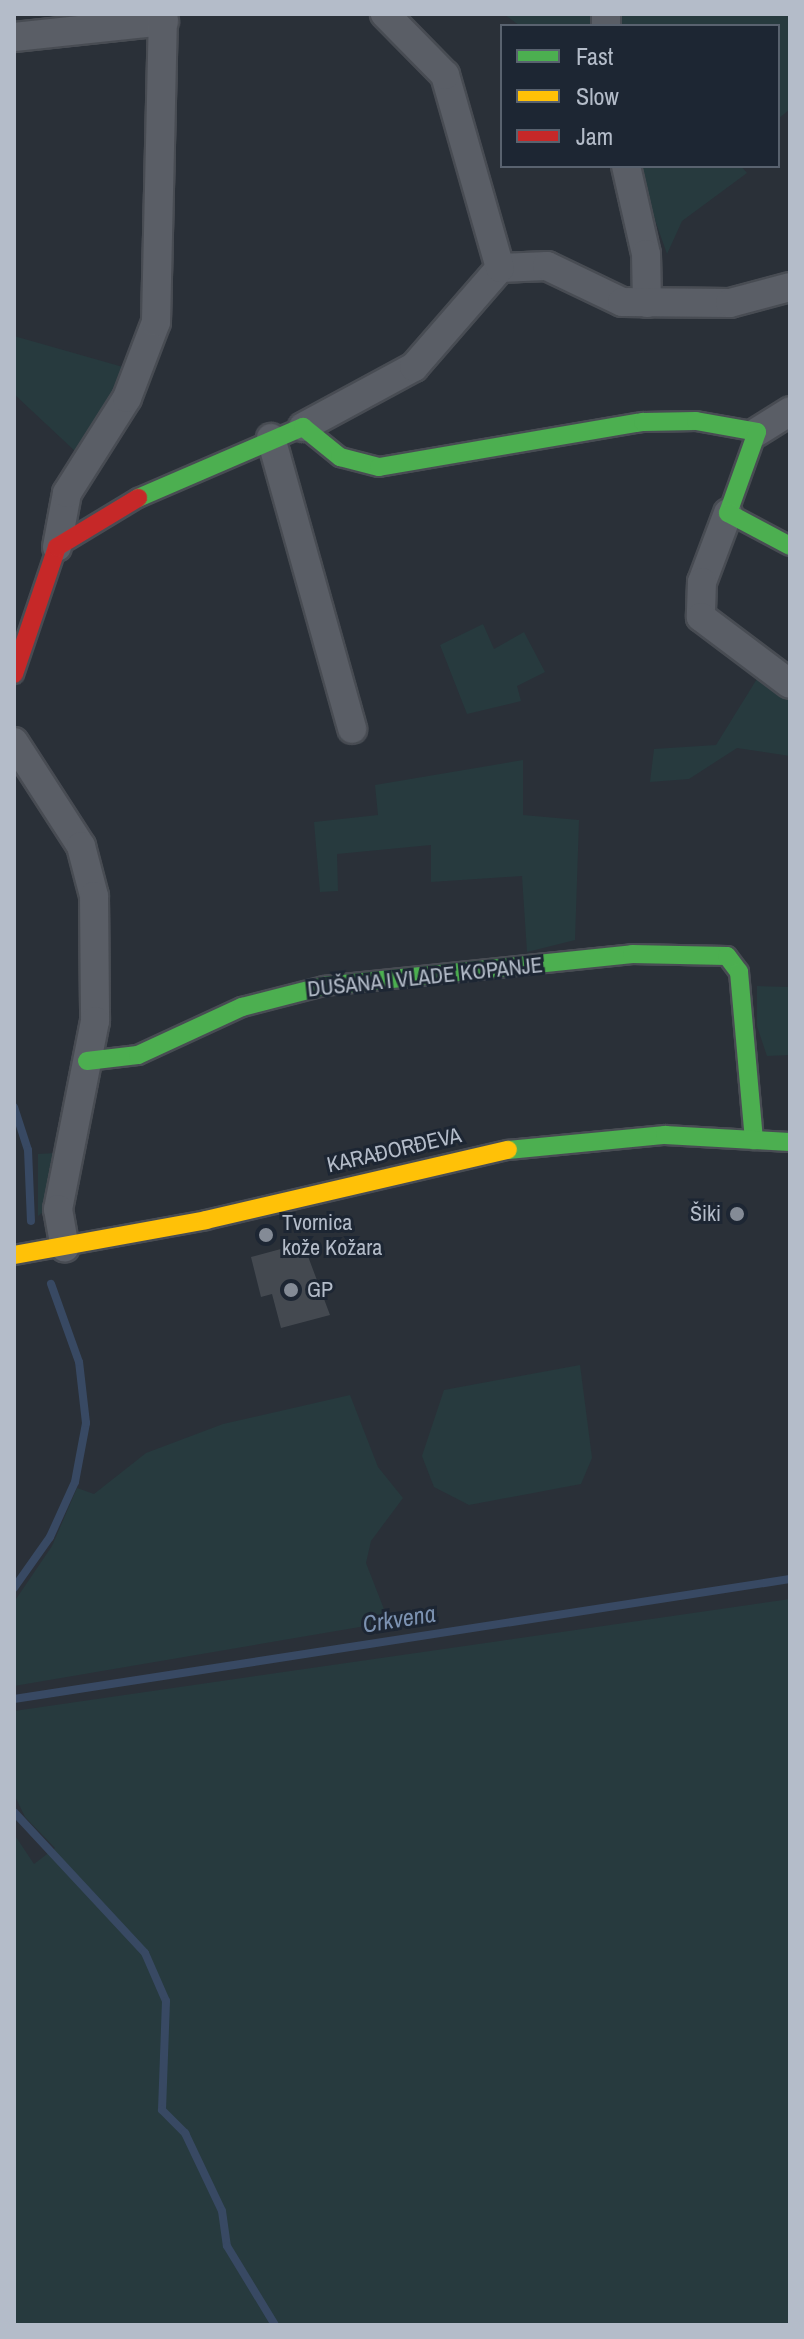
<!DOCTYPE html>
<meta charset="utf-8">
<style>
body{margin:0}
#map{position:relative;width:804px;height:2339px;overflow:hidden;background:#2a3038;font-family:"Archivo Narrow",sans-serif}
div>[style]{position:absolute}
.green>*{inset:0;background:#273a3e}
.stream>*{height:8px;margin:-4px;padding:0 4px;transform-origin:4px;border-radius:4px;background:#384963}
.building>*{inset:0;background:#444950}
.roads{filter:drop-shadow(2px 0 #484c53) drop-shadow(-2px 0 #484c53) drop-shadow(0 2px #484c53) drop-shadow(0 -2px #484c53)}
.street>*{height:28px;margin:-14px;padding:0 14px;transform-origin:14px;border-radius:14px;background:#5a5e66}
.fast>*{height:18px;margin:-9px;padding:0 9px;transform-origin:9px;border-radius:9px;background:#4caf50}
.slow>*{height:18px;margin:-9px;padding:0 9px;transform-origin:9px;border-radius:9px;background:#ffc107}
.jam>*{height:18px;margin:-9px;padding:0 9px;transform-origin:9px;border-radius:9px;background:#c62828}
.dots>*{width:22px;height:22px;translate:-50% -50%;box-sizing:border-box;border:4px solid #1d2633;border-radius:50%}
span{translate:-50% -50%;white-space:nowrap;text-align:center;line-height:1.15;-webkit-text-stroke:6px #1d2633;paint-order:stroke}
.street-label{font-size:22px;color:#b4bcc9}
.poi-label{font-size:22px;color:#b4bcc9}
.right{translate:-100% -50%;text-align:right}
.left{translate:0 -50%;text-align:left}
.water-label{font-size:24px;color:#7c92b1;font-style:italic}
.frame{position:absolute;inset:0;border:16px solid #b4bcc9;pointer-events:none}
.legend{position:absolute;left:500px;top:24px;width:280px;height:144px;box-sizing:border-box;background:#1d2633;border:2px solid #59626f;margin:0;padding:10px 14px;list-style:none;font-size:24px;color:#b4bcc9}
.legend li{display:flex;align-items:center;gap:16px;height:40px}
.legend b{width:40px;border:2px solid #59626f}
</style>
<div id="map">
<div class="green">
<i style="clip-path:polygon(504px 14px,592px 14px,593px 26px,520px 26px)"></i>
<i style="clip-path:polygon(614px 14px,790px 14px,790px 109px,778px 119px,778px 26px,614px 26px)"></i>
<i style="clip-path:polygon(636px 166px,741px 166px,747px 173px,682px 221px,667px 254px)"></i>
<i style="clip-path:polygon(14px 336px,130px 369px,77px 453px,14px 394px)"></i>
<i style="clip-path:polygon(483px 624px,494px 649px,524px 632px,545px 672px,517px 686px,521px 701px,467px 714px,440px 645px)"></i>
<i style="clip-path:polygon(760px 674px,790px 699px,790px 756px,737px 748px,689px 779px,650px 782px,654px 749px,716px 745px)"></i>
<i style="clip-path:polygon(523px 760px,523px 815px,579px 820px,575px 940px,527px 952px,522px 876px,431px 882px,431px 845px,337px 854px,338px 891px,320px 892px,314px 822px,378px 815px,375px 785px)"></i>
<i style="clip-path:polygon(757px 986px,790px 987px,790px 1055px,767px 1056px,757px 1026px)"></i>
<i style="clip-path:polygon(56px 1153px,46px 1210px,38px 1216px,38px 1154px)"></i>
<i style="clip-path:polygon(580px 1365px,592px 1458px,581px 1484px,469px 1505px,434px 1487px,422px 1456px,444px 1390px)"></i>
<i style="clip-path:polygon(350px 1395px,378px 1467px,403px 1498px,371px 1541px,366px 1563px,389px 1622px,14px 1686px,14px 1602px,52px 1546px,77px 1488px,94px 1494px,146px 1453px,223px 1424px)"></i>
<i style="clip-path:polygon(790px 1599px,790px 2325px,14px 2325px,14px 1834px,34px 1864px,55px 1848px,25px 1817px,14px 1794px,14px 1711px)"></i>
</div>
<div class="stream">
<i style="left:14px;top:1107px;width:45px;rotate:72deg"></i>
<i style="left:28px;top:1150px;width:71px;rotate:87.6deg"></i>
<i style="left:14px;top:1588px;width:62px;rotate:-54.8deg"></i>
<i style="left:50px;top:1537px;width:60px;rotate:-65.6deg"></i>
<i style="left:75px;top:1482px;width:60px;rotate:-79.4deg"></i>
<i style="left:86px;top:1423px;width:61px;rotate:-96.5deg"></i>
<i style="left:79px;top:1362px;width:83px;rotate:-109.7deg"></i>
<i style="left:14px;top:1699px;width:785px;rotate:-8.79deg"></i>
<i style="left:14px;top:1812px;width:192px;rotate:47.1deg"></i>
<i style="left:145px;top:1953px;width:52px;rotate:66.4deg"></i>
<i style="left:166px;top:2001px;width:109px;rotate:92.1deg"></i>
<i style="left:162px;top:2110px;width:33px;rotate:45deg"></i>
<i style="left:185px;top:2133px;width:86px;rotate:64.6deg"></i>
<i style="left:222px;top:2211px;width:35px;rotate:82deg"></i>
<i style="left:227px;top:2246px;width:92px;rotate:58.7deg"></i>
</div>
<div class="building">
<i style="clip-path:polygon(303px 1243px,330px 1315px,281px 1328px,272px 1294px,261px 1297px,251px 1257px)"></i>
</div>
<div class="roads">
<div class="street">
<i style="left:606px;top:14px;width:12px;rotate:90deg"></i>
<i style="left:14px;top:37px;width:151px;rotate:-6.1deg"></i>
<i style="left:626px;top:166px;width:90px;rotate:77.2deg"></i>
<i style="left:646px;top:254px;width:49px;rotate:88.8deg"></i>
<i style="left:500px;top:268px;width:47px;rotate:-2.4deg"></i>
<i style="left:547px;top:266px;width:83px;rotate:25.6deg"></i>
<i style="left:622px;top:302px;width:108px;rotate:0.5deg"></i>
<i style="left:730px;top:303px;width:62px;rotate:-14.9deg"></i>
<i style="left:303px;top:427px;width:126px;rotate:-28.4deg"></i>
<i style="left:414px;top:367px;width:131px;rotate:-49deg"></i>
<i style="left:500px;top:268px;width:201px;rotate:-105.9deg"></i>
<i style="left:445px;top:75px;width:86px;rotate:-134.5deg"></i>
<i style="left:757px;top:432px;width:39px;rotate:-32deg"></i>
<i style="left:271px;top:438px;width:302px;rotate:74.4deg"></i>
<i style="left:728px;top:513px;width:74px;rotate:110.6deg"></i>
<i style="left:702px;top:582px;width:35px;rotate:92deg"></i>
<i style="left:701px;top:617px;width:111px;rotate:37deg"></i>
<i style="left:57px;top:547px;width:55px;rotate:-79.5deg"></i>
<i style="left:67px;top:493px;width:112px;rotate:-57.7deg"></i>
<i style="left:127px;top:398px;width:81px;rotate:-69.1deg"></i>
<i style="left:156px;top:322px;width:308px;rotate:-88.7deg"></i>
<i style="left:14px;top:742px;width:124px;rotate:57.2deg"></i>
<i style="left:81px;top:846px;width:52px;rotate:75.4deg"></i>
<i style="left:94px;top:896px;width:125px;rotate:89.5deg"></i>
<i style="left:95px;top:1021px;width:192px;rotate:101.1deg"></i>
<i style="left:58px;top:1209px;width:39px;rotate:80deg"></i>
</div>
<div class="fast">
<i style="left:138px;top:498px;width:180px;rotate:-23.3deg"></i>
<i style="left:303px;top:427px;width:48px;rotate:39deg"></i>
<i style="left:340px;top:457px;width:40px;rotate:14.4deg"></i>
<i style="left:379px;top:467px;width:268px;rotate:-9.7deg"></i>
<i style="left:643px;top:422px;width:53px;rotate:-1.1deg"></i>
<i style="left:696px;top:421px;width:62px;rotate:10.2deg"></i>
<i style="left:757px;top:432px;width:86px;rotate:109.7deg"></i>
<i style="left:728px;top:513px;width:70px;rotate:28deg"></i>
<i style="left:87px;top:1061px;width:51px;rotate:-6.7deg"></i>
<i style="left:138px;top:1055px;width:115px;rotate:-24.8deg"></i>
<i style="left:242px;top:1007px;width:85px;rotate:-14.4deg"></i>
<i style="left:324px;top:986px;width:310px;rotate:-5.9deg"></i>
<i style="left:632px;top:954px;width:95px;rotate:1.2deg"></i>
<i style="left:727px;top:956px;width:20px;rotate:53deg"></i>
<i style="left:739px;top:972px;width:169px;rotate:84.9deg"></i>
<i style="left:508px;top:1150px;width:158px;rotate:-5.5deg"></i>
<i style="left:665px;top:1135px;width:125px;rotate:3.2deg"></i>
</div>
<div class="slow">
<i style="left:14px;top:1255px;width:195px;rotate:-10.3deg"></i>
<i style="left:206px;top:1220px;width:310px;rotate:-13.1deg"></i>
</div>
<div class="jam">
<i style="left:14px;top:674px;width:134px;rotate:-71.3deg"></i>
<i style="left:57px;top:547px;width:95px;rotate:-31.2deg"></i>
</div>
</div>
<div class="dots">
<i style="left:737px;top:1214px;background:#848b96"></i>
<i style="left:266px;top:1235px;background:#848b96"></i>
<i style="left:291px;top:1290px;background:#848b96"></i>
</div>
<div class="street-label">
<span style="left:425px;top:977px;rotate:-6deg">DUŠANA I VLADE KOPANJE</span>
<span style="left:394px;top:1150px;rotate:-13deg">KARAĐORĐEVA</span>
</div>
<div class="poi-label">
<span class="right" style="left:721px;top:1214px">Šiki</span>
<span class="left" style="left:282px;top:1235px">Tvornica<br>kože Kožara</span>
<span class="left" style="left:307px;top:1290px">GP</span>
</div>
<div class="water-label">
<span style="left:399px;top:1619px;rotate:-9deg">Crkvena</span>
</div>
<div class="frame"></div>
<ul class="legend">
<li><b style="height:10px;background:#4caf50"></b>Fast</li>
<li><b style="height:10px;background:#ffc107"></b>Slow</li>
<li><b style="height:10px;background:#c62828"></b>Jam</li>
</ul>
</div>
